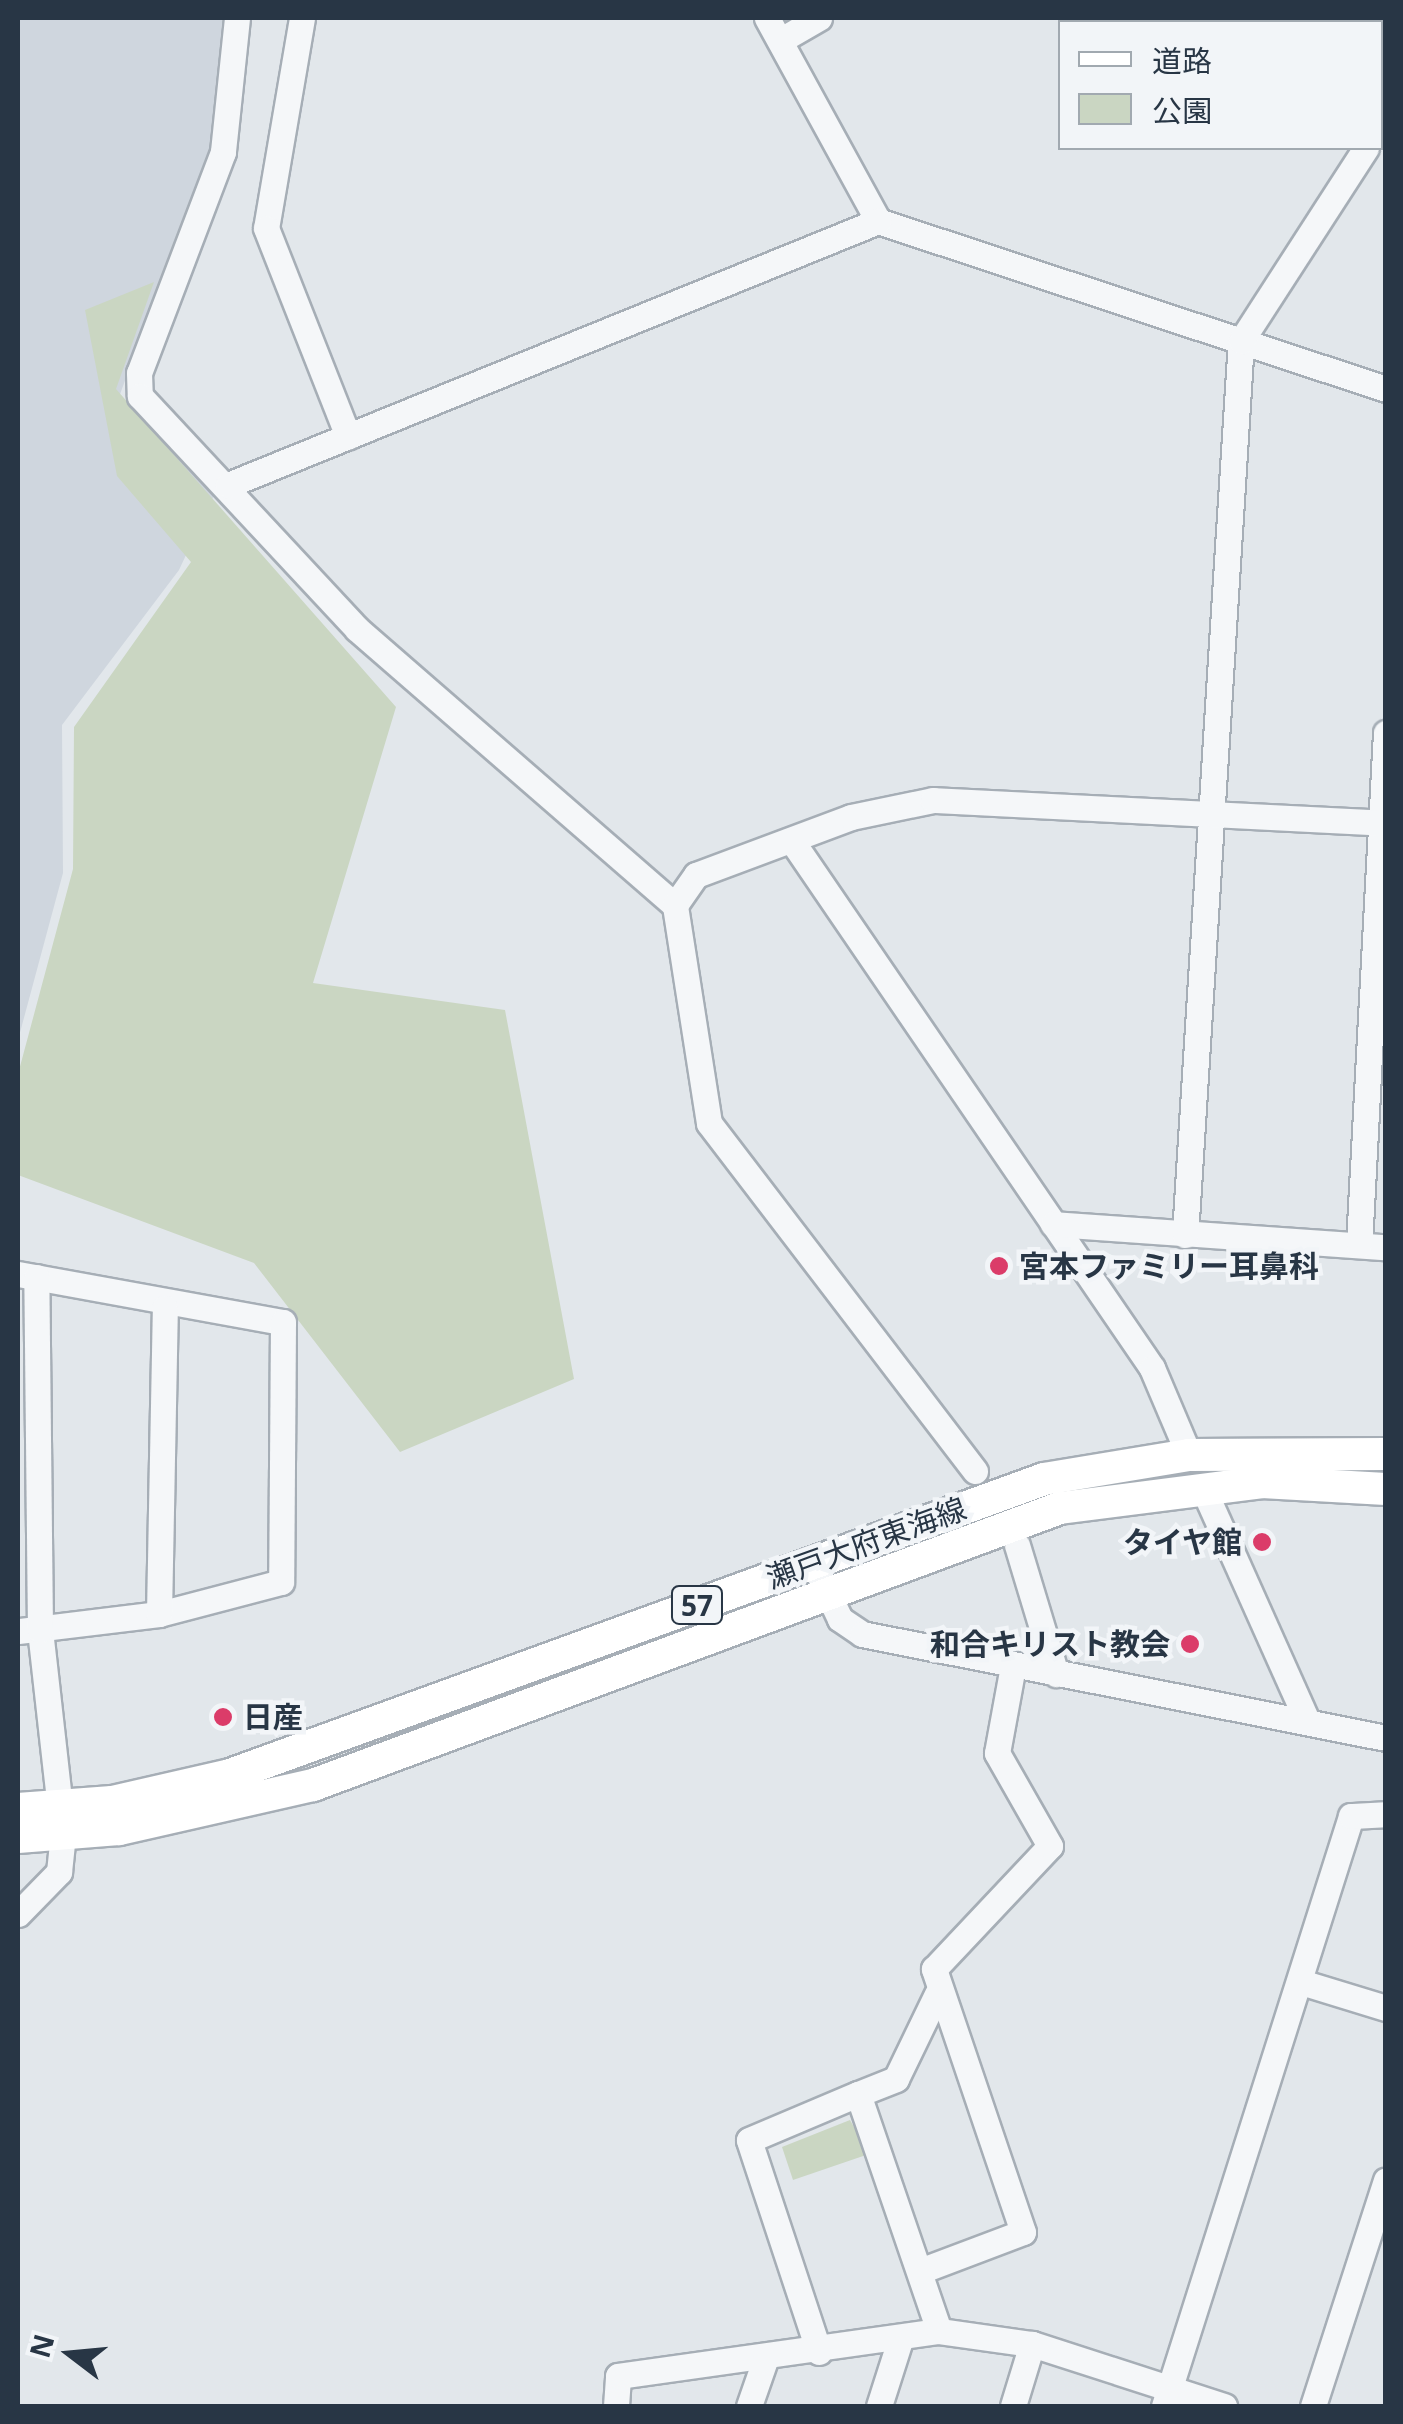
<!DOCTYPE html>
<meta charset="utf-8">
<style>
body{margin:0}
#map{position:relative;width:1403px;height:2424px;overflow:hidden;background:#e2e7eb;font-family:"Open Sans","Noto Sans JP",sans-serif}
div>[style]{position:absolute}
.built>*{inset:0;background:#cfd6de}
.green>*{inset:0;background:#cad6c2}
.roads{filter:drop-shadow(2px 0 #a6aeb6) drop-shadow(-2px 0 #a6aeb6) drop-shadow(0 2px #a6aeb6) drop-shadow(0 -2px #a6aeb6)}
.minor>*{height:25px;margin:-12.5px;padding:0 12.5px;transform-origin:12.5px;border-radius:12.5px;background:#f5f7f9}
.major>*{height:32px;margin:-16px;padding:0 16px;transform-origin:16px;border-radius:16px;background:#fff}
.dots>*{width:28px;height:28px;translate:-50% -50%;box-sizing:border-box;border:5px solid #f2f5f8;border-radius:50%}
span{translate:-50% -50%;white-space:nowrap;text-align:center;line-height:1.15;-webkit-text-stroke:9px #f2f5f8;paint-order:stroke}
.shield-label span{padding:2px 8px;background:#f2f5f8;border:2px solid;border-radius:8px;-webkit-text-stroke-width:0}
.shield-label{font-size:28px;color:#283645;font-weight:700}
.poi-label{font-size:30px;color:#283645;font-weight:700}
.left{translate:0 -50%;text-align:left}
.right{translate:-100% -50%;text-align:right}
.street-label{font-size:30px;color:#283645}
.frame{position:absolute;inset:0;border:20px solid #283645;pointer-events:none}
.legend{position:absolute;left:1058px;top:20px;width:325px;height:130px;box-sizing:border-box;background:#f2f5f8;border:2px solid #a1a9b0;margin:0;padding:12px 18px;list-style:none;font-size:30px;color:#283645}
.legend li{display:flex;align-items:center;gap:20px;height:50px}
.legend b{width:50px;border:2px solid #a1a9b0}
.north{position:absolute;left:20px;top:2304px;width:100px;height:100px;-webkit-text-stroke:8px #f2f5f8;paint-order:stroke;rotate:286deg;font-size:28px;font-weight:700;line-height:40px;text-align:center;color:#283645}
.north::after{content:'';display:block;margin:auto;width:35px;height:45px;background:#283645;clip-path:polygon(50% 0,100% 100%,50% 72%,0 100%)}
</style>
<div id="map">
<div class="built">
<i style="clip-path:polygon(18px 18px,223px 18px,211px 145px,119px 397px,217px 489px,179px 570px,62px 725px,63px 873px,18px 1040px)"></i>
</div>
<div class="green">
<i style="clip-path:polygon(154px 282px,116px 389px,396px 707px,313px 983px,505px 1010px,574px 1379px,400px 1452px,254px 1263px,18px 1175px,18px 1074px,73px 869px,74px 727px,191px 562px,117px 476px,85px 310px)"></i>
<i style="clip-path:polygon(850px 2120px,869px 2154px,793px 2180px,782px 2147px)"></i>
</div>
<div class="roads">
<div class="minor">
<i style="left:237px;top:18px;width:135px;rotate:96deg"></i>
<i style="left:223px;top:152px;width:236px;rotate:110.8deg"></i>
<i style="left:139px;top:373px;width:23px;rotate:88deg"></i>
<i style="left:140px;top:396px;width:318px;rotate:47deg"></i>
<i style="left:357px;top:629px;width:421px;rotate:41deg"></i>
<i style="left:302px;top:18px;width:213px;rotate:99.7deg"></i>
<i style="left:266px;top:228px;width:224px;rotate:68.5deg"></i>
<i style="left:767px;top:18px;width:231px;rotate:61.3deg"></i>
<i style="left:878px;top:221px;width:535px;rotate:18.3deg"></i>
<i style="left:781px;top:40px;width:44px;rotate:-30.1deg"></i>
<i style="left:1380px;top:125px;width:10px;rotate:-53deg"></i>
<i style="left:228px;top:485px;width:702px;rotate:-22.1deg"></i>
<i style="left:792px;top:841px;width:638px;rotate:55.66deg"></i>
<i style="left:1152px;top:1368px;width:95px;rotate:67deg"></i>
<i style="left:1053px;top:1224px;width:334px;rotate:4deg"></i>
<i style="left:1185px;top:1235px;width:896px;rotate:-86.42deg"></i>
<i style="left:1241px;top:341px;width:230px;rotate:-57.1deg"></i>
<i style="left:1359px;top:1245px;width:513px;rotate:-86.98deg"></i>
<i style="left:18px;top:1274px;width:269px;rotate:10.3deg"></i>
<i style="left:283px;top:1322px;width:260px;rotate:90.4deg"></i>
<i style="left:281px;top:1582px;width:126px;rotate:165.3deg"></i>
<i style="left:159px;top:1614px;width:142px;rotate:173.1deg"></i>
<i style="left:975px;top:1471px;width:438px;rotate:-127.4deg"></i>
<i style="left:709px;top:1123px;width:221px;rotate:-98.9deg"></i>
<i style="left:675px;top:905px;width:37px;rotate:-55deg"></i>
<i style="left:696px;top:875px;width:165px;rotate:-20.5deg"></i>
<i style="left:851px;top:817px;width:84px;rotate:-11.7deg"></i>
<i style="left:933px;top:800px;width:454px;rotate:2.9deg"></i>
<i style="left:1203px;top:1488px;width:254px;rotate:65.9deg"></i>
<i style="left:1017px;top:1545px;width:135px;rotate:73.2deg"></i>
<i style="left:812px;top:1560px;width:65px;rotate:64.6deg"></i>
<i style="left:840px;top:1619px;width:27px;rotate:34deg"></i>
<i style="left:862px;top:1634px;width:534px;rotate:11.23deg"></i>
<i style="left:159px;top:1614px;width:306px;rotate:-88.9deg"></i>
<i style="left:18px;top:1914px;width:59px;rotate:-45.7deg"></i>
<i style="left:59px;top:1872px;width:37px;rotate:-84deg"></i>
<i style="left:63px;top:1835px;width:206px;rotate:-96.4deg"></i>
<i style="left:40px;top:1630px;width:353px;rotate:-90.6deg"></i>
<i style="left:1301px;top:1982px;width:89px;rotate:17deg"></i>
<i style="left:937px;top:1994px;width:94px;rotate:115.8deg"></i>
<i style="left:896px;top:2079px;width:41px;rotate:158.5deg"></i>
<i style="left:858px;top:2094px;width:250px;rotate:71.1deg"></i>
<i style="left:920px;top:2271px;width:110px;rotate:-20.7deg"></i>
<i style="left:1023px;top:2232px;width:278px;rotate:-108.7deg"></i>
<i style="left:934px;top:1969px;width:169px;rotate:-46.7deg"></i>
<i style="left:1050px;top:1846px;width:107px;rotate:-119.7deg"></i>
<i style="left:997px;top:1753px;width:88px;rotate:-79.6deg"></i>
<i style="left:819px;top:2352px;width:223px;rotate:-108.3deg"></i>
<i style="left:749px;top:2140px;width:118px;rotate:-22.9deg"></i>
<i style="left:616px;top:2406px;width:30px;rotate:-86deg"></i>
<i style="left:618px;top:2376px;width:324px;rotate:-8deg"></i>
<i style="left:939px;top:2331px;width:94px;rotate:8deg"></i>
<i style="left:1032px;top:2344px;width:202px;rotate:17.9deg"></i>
<i style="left:749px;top:2406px;width:49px;rotate:-70.8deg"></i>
<i style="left:879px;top:2406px;width:69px;rotate:-72.3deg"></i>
<i style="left:1013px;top:2406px;width:65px;rotate:-73deg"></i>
<i style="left:1164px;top:2406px;width:619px;rotate:-72.41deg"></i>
<i style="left:1351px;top:1816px;width:35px;rotate:-3deg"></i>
<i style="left:1313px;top:2406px;width:237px;rotate:-72.1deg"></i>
</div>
<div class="major">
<i style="left:18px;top:1809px;width:94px;rotate:-4.3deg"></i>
<i style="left:112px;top:1802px;width:121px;rotate:-12.9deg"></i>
<i style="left:230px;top:1775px;width:866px;rotate:-19.98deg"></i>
<i style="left:1044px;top:1479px;width:147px;rotate:-9.4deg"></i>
<i style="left:1189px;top:1455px;width:197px;rotate:-0.3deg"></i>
<i style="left:18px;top:1837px;width:101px;rotate:-4.5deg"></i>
<i style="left:119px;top:1829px;width:199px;rotate:-12.8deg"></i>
<i style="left:313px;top:1785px;width:797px;rotate:-20.35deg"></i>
<i style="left:1060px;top:1508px;width:204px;rotate:-7.3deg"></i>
<i style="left:1262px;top:1482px;width:124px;rotate:3.2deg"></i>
</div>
</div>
<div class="dots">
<i style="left:999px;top:1266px;background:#db3c69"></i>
<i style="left:1262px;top:1542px;background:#db3c69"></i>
<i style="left:1190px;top:1644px;background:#db3c69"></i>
<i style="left:223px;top:1717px;background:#db3c69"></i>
</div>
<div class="shield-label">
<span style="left:697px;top:1605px">57</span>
</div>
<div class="poi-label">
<span class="left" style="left:1019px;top:1266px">宮本ファミリー耳鼻科</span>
<span class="right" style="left:1242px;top:1542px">タイヤ館</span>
<span class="right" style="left:1170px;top:1644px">和合キリスト教会</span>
<span class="left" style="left:243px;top:1717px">日産</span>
</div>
<div class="street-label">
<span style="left:866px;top:1543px;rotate:-20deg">瀬戸大府東海線</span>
</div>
<div class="frame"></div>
<ul class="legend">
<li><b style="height:12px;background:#fff"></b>道路</li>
<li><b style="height:28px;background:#cad6c2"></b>公園</li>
</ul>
<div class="north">N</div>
</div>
